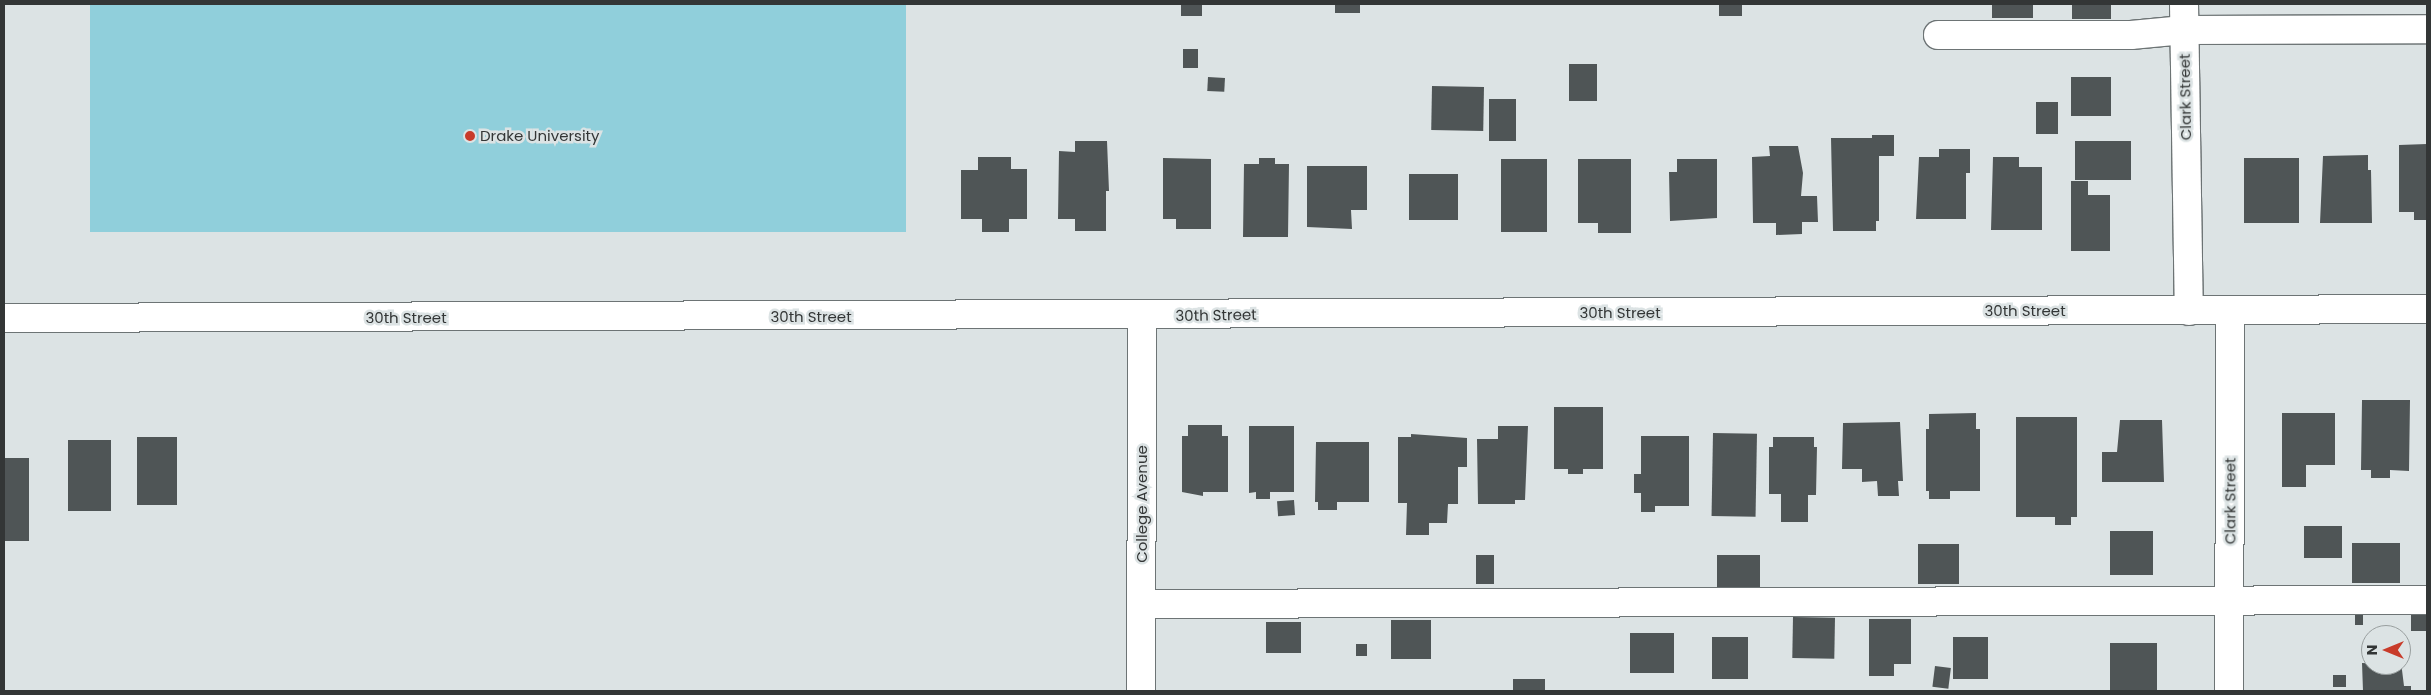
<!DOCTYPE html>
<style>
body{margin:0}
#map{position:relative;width:2431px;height:695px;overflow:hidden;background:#dce3e4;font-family:Poppins,sans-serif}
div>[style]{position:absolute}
.green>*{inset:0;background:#90cfdb;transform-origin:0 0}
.building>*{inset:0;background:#4f5556;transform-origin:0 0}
.roads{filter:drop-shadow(1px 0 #6d7475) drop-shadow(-1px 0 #6d7475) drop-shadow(0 1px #6d7475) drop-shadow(0 -1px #6d7475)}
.minor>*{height:28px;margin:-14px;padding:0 14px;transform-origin:14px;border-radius:14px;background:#fff}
.dots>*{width:14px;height:14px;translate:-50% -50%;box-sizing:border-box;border:2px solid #dce3e4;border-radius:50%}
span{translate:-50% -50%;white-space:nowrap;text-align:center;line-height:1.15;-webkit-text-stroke:5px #dce3e4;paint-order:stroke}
.street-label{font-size:15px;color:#333636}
.poi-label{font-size:15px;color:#333636}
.left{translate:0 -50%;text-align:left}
.frame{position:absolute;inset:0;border:5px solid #333636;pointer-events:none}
.north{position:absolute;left:2361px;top:625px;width:50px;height:50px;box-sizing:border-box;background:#dce3e4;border:1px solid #989e9e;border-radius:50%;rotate:270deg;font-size:14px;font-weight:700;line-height:20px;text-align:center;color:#333636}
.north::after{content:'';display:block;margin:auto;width:18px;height:22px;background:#c83b2a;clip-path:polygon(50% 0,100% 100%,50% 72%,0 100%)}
</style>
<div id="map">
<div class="green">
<i style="left:90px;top:4px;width:816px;height:228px"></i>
</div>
<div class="building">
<i style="left:1181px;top:4px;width:21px;height:12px"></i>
<i style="left:1335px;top:4px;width:25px;height:9px"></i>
<i style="left:1719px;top:4px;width:23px;height:12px"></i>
<i style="left:1992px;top:4px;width:41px;height:14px"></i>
<i style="left:2072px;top:4px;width:39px;height:15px"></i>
<i style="left:1183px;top:49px;width:15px;height:19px"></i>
<i style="left:1569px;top:64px;width:28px;height:37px"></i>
<i style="left:1208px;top:77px;width:17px;height:14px;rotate:3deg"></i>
<i style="left:2071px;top:77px;width:40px;height:39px"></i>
<i style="left:1432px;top:86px;width:52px;height:44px;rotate:1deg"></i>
<i style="left:1516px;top:99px;width:42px;height:27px;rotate:90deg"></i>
<i style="left:2036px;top:102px;width:22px;height:32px"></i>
<i style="clip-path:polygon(1872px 135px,1894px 135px,1894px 156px,1879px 156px,1879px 221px,1876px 221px,1876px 231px,1833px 231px,1831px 138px,1872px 138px)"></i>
<i style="clip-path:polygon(1075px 141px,1107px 141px,1109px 191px,1106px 191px,1106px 231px,1075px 231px,1075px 219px,1058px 219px,1059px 151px,1075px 152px)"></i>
<i style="left:2075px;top:141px;width:56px;height:39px"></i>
<i style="clip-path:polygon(2427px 144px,2427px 220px,2414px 220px,2414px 212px,2399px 212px,2399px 145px)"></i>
<i style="clip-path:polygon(1769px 146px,1798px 146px,1803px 173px,1801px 196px,1817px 196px,1818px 222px,1802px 222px,1802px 234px,1776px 235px,1776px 223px,1753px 223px,1752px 157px,1770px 156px)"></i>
<i style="clip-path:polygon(1939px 149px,1970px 149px,1970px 173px,1966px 173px,1966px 219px,1916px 219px,1919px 157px,1939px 157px)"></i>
<i style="clip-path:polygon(2368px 155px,2368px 170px,2371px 170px,2372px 223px,2320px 223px,2323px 156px)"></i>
<i style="clip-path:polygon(978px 157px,1011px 157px,1011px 169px,1027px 169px,1027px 219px,1009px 219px,1009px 232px,982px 232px,982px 219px,961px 219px,961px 170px,978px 170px)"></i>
<i style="clip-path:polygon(1993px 157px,2019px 157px,2019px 167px,2042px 167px,2042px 230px,1991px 230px)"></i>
<i style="clip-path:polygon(1163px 158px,1211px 159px,1211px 229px,1176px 229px,1176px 219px,1163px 219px)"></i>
<i style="clip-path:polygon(1259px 158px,1275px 158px,1275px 164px,1289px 164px,1288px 237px,1243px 237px,1244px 164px,1259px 164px)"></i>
<i style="left:2244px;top:158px;width:55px;height:65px"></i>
<i style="left:1501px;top:159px;width:46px;height:73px"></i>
<i style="clip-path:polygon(1578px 159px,1631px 159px,1631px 233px,1598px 233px,1598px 223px,1578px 223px)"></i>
<i style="clip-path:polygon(1677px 159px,1717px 159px,1717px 218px,1670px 221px,1669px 172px,1677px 172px)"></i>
<i style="clip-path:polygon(1307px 166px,1367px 166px,1367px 210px,1351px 210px,1352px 229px,1307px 227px)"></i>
<i style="left:1409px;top:174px;width:49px;height:46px"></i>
<i style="clip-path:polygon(2071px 181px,2088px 181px,2088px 195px,2110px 195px,2110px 251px,2071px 251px)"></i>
<i style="clip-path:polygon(2362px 400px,2410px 400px,2409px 471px,2390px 470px,2390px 478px,2371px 478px,2371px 470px,2361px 470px)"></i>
<i style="clip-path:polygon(1554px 407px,1603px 407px,1603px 469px,1583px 469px,1583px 474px,1568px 474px,1568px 469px,1554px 469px)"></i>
<i style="clip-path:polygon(1976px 413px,1976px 429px,1980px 429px,1980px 491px,1950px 491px,1950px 499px,1929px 499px,1929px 491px,1926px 491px,1926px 429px,1929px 429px,1929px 414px)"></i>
<i style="clip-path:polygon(2282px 413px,2335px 413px,2335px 465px,2306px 465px,2306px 487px,2282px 487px)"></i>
<i style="clip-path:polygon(2016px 417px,2077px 417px,2077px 517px,2071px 517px,2071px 525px,2055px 525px,2055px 517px,2016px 517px)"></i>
<i style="clip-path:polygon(2120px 420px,2162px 420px,2164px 482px,2102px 482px,2102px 452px,2117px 452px)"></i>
<i style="clip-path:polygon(1900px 422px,1903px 481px,1898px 481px,1899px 496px,1878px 496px,1877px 481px,1862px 482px,1862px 469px,1842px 469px,1843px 423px)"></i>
<i style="clip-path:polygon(1188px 425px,1222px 425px,1222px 436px,1228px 436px,1228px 492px,1203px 492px,1203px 496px,1182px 492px,1182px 436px,1188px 436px)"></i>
<i style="clip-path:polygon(1249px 426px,1294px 426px,1294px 492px,1270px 492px,1270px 499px,1256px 499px,1256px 492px,1249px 493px)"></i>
<i style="clip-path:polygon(1498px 426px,1528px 426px,1525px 500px,1515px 500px,1515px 504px,1478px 504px,1477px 439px,1498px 439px)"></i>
<i style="left:1713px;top:433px;width:44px;height:83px;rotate:1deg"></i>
<i style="clip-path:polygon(1411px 434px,1467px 438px,1467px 467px,1458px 467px,1458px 504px,1448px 504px,1447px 523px,1429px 523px,1429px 535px,1406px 535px,1407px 503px,1398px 503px,1398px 437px,1411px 437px)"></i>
<i style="clip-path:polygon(1641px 436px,1689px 436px,1689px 506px,1655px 506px,1655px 512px,1641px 512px,1641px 493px,1634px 493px,1634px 474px,1641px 474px)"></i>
<i style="left:177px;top:437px;width:68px;height:40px;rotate:90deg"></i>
<i style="clip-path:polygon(1773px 437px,1814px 437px,1814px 447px,1817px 447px,1816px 495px,1808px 495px,1808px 522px,1781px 522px,1781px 494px,1769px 494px,1769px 447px,1773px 447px)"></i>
<i style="left:68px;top:440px;width:43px;height:71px"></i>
<i style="clip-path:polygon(1316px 442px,1369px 442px,1369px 502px,1337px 502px,1337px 510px,1318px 510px,1318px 502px,1315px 502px)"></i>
<i style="left:4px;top:458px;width:25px;height:83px"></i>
<i style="left:1294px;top:500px;width:15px;height:17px;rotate:86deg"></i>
<i style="left:2304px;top:526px;width:38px;height:32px"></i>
<i style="left:2110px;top:531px;width:43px;height:44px"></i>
<i style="left:2352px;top:543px;width:48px;height:40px"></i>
<i style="left:1959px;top:544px;width:40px;height:41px;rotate:90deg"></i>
<i style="left:1476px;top:555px;width:18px;height:29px"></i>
<i style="left:1717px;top:555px;width:43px;height:36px"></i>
<i style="left:2411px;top:611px;width:16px;height:20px"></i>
<i style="left:2355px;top:613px;width:8px;height:12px"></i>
<i style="left:1793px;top:617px;width:42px;height:41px;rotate:1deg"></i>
<i style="clip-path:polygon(1869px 619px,1911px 619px,1911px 664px,1894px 664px,1894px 676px,1869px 676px)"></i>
<i style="left:1391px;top:620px;width:40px;height:39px"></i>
<i style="left:1266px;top:622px;width:35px;height:31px"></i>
<i style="left:1630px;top:633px;width:44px;height:40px"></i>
<i style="left:1712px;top:637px;width:36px;height:42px"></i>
<i style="left:1953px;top:637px;width:35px;height:42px"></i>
<i style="left:2110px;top:643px;width:47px;height:48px"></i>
<i style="left:1356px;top:644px;width:11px;height:12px"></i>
<i style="clip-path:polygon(2401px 662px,2404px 686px,2411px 686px,2411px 691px,2363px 691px,2362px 663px,2401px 665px)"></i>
<i style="left:1935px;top:666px;width:16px;height:21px;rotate:7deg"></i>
<i style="left:2333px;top:675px;width:13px;height:12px"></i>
<i style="left:1513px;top:679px;width:32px;height:12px"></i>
</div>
<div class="roads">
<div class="minor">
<i style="left:2184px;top:4px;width:307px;rotate:89.1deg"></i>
<i style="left:1938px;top:35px;width:193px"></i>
<i style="left:2131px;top:35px;width:53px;rotate:-5.4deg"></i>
<i style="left:2184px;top:30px;width:243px;rotate:-0.2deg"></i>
<i style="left:4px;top:318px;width:2423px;rotate:-0.21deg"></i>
<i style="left:1142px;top:604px;width:1285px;rotate:-0.18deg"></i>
<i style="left:1141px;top:691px;width:375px;rotate:-89.8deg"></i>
<i style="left:2229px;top:691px;width:381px;rotate:-89.8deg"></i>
</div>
</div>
<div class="dots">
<i style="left:470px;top:136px;background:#c83b2a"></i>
</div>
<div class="street-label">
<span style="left:2185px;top:97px;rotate:-91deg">Clark Street</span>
<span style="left:2025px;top:311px">30th Street</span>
<span style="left:1620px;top:313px">30th Street</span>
<span style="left:1216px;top:315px;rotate:-1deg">30th Street</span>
<span style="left:811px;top:317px">30th Street</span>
<span style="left:406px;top:318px">30th Street</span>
<span style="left:2230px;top:501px;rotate:-90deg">Clark Street</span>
<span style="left:1142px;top:504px;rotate:-90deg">College Avenue</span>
</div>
<div class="poi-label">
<span class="left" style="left:480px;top:136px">Drake University</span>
</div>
<div class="frame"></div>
<div class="north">N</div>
</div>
